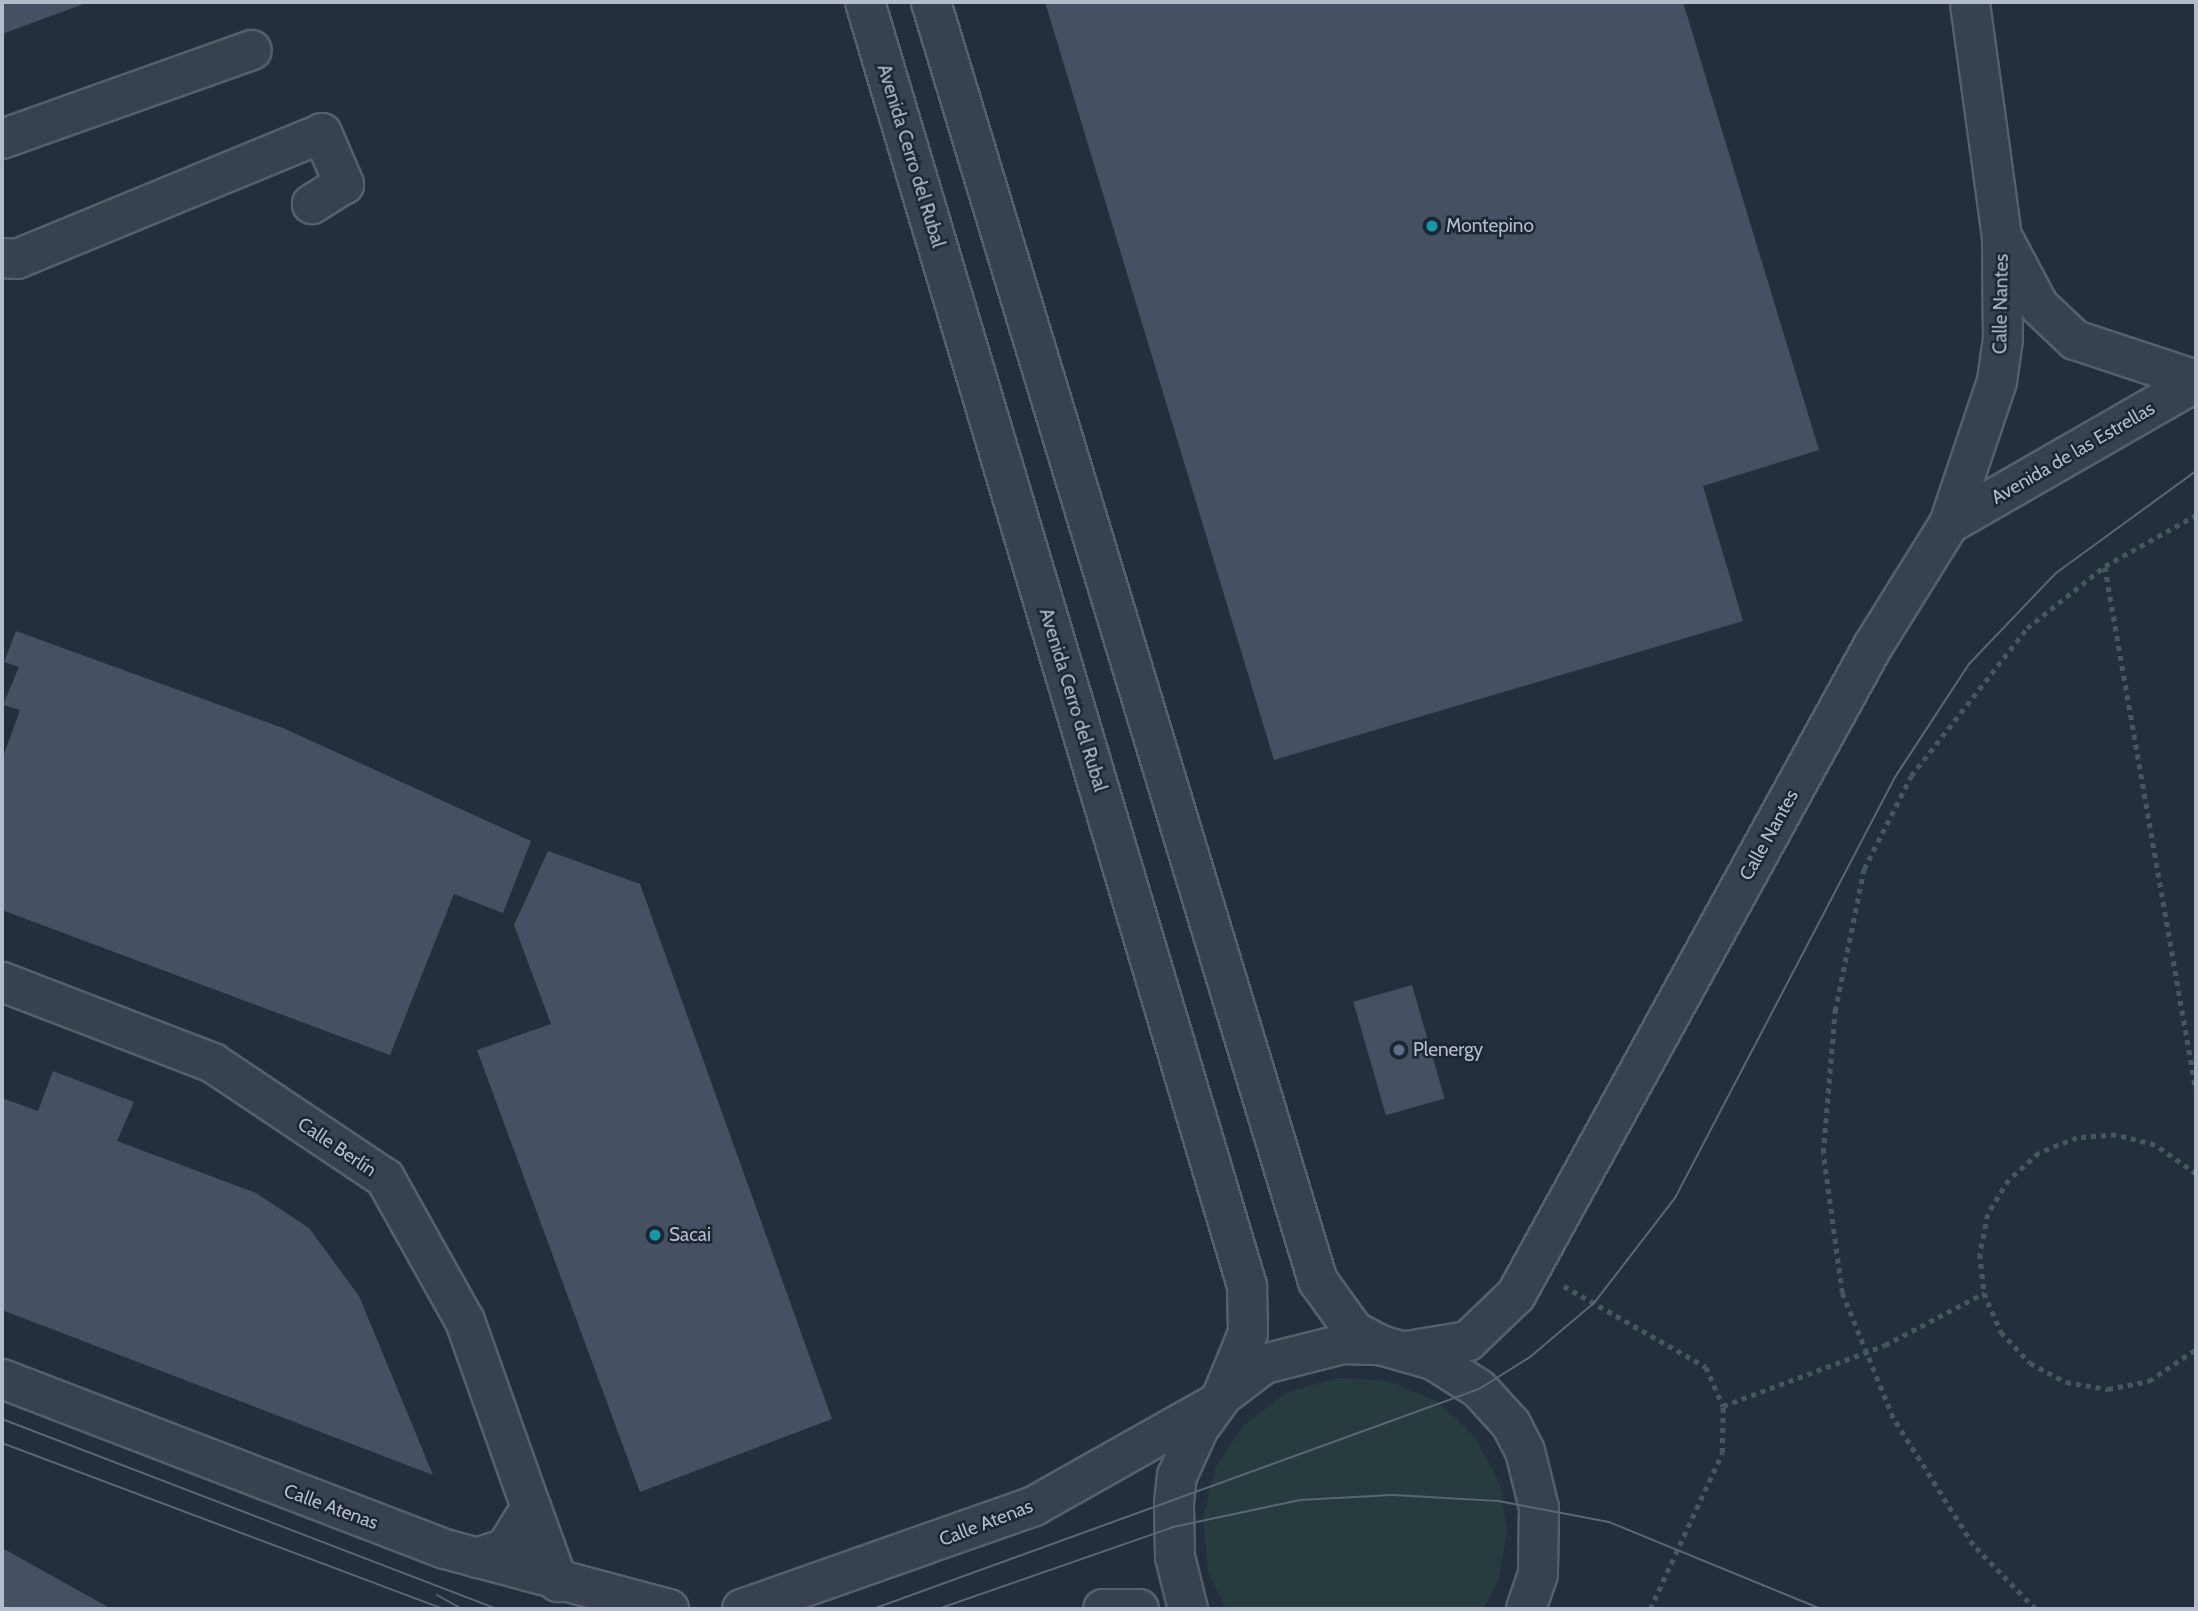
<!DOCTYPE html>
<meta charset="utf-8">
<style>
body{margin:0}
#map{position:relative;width:2198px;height:1611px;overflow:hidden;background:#242f3e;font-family:Cabin,sans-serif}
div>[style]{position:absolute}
.green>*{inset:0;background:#263c3f}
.building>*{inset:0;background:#455162;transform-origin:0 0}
.path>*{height:4.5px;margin-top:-2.25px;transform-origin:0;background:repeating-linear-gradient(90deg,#44595c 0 5px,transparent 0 10px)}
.roads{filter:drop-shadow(2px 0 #565f6c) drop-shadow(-2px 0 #565f6c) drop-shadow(0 2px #565f6c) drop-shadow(0 -2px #565f6c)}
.minor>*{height:38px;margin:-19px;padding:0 19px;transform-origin:19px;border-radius:19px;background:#38414e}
.tram>*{height:2px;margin:-1px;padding:0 1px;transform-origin:1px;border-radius:1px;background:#5a6575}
.dots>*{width:19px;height:19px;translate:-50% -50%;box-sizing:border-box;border:4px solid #1d2633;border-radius:50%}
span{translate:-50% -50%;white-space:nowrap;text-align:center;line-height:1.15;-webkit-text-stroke:5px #1d2633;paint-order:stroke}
.street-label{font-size:19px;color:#b4bcc9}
.poi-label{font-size:19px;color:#b4bcc9}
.left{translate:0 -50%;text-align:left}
.frame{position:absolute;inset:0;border:4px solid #b4bcc9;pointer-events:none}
</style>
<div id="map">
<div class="green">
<i style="clip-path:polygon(1336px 1378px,1388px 1381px,1437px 1401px,1475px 1437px,1500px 1484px,1507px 1531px,1499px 1579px,1483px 1609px,1226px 1609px,1208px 1572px,1203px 1519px,1215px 1468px,1244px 1425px,1286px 1393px)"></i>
</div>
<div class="building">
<i style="clip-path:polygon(2px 2px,89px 2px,2px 34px)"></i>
<i style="clip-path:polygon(1045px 2px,1683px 2px,1819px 450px,1703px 486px,1743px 621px,1274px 760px)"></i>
<i style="clip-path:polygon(16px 631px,283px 728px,531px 841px,503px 913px,454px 894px,390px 1055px,2px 910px,2px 760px,20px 710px,3px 705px,19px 667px,4px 662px)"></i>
<i style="clip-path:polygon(548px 851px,640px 884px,832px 1419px,640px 1492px,477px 1050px,551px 1024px,514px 925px)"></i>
<i style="left:1412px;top:985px;width:118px;height:61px;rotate:74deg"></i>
<i style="clip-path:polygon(53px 1071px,134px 1102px,117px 1141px,256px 1193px,309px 1228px,359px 1296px,433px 1475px,2px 1310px,2px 1098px,38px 1111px)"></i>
<i style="clip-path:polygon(4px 1549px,108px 1607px,108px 1609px,2px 1609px)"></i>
</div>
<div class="path">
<i style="left:2105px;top:567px;width:531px;rotate:80.13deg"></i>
<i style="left:2196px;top:1174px;width:50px;rotate:-144.7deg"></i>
<i style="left:2155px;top:1145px;width:40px;rotate:-165.6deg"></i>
<i style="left:2116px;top:1135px;width:39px;rotate:176deg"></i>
<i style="left:2077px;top:1138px;width:41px;rotate:158.5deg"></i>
<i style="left:2039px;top:1153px;width:40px;rotate:138deg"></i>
<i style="left:2009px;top:1180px;width:40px;rotate:122deg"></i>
<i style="left:1988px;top:1214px;width:41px;rotate:101.3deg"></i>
<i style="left:1980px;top:1254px;width:39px;rotate:84deg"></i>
<i style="left:1984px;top:1293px;width:43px;rotate:66.4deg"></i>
<i style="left:2001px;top:1332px;width:42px;rotate:46.9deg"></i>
<i style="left:2030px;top:1363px;width:41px;rotate:27.8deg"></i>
<i style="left:2066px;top:1382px;width:43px;rotate:9.5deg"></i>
<i style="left:2108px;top:1389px;width:42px;rotate:-11deg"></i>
<i style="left:2149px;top:1381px;width:57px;rotate:-34.2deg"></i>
<i style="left:1564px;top:1286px;width:163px;rotate:29.7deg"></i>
<i style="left:1706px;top:1367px;width:43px;rotate:66.4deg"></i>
<i style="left:1650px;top:1609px;width:172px;rotate:-65.2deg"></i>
<i style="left:1722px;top:1453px;width:47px;rotate:-88.8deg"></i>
<i style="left:1723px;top:1406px;width:173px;rotate:-20.6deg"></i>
<i style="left:1885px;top:1345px;width:112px;rotate:-27.7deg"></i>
<i style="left:2035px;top:1609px;width:89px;rotate:-134.1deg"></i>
<i style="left:1973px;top:1545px;width:150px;rotate:-122.2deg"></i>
<i style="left:1893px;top:1418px;width:135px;rotate:-112.2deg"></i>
<i style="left:1842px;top:1293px;width:141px;rotate:-97.7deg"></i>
<i style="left:1823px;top:1153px;width:143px;rotate:-85.2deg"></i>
<i style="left:1835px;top:1011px;width:145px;rotate:-78.5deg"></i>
<i style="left:1864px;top:869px;width:104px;rotate:-63.2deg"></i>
<i style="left:1911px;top:776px;width:188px;rotate:-51.9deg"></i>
<i style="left:2027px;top:628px;width:100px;rotate:-38.5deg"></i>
<i style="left:2105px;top:566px;width:104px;rotate:-29.3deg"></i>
</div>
<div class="roads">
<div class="minor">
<i style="left:865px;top:2px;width:1340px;rotate:73.43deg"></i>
<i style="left:1247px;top:1286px;width:47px;rotate:88.8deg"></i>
<i style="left:1248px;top:1333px;width:68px;rotate:112.4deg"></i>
<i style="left:931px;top:2px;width:1336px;rotate:73.17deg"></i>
<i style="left:1318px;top:1281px;width:62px;rotate:54.2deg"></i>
<i style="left:1354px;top:1331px;width:30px;rotate:28deg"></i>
<i style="left:2px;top:139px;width:265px;rotate:-19.6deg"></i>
<i style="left:2005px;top:242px;width:72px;rotate:62deg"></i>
<i style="left:2039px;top:306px;width:50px;rotate:43.4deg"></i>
<i style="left:2075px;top:340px;width:127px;rotate:18.3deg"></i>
<i style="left:2px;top:258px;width:15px;rotate:4deg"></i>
<i style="left:17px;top:259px;width:330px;rotate:-22.4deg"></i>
<i style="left:322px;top:133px;width:56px;rotate:66.7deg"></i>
<i style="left:344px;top:184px;width:38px;rotate:148deg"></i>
<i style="left:1949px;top:524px;width:285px;rotate:-29.9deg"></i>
<i style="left:2px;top:982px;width:226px;rotate:21deg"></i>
<i style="left:213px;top:1063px;width:207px;rotate:33.8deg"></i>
<i style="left:385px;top:1178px;width:164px;rotate:60.8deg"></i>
<i style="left:465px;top:1321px;width:197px;rotate:70.5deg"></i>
<i style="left:1407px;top:1351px;width:62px;rotate:-9.3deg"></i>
<i style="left:1468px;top:1341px;width:66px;rotate:-43.8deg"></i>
<i style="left:1516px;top:1295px;width:741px;rotate:-61.19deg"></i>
<i style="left:1873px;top:646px;width:144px;rotate:-58.1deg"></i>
<i style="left:1949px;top:524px;width:151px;rotate:-71.4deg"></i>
<i style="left:1997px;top:381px;width:42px;rotate:-81.9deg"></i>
<i style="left:2003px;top:339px;width:102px;rotate:-90.6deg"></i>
<i style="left:2002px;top:237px;width:237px;rotate:-97.8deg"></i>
<i style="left:2px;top:1379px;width:474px;rotate:21deg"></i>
<i style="left:445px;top:1549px;width:232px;rotate:15deg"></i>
<i style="left:477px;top:1558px;width:31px;rotate:-19deg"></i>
<i style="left:506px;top:1548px;width:48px;rotate:-58.6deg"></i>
<i style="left:531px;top:1507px;width:80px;rotate:70.2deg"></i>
<i style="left:742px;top:1609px;width:310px;rotate:-19.4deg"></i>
<i style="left:1034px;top:1506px;width:202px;rotate:-29.4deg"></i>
<i style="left:1103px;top:1609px;width:36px"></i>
<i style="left:1188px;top:1609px;width:54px;rotate:-104deg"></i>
<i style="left:1175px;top:1557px;width:54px;rotate:-91.1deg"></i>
<i style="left:1174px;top:1503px;width:27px;rotate:-84deg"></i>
<i style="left:1177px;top:1476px;width:53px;rotate:-65.4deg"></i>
<i style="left:1199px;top:1428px;width:39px;rotate:-54deg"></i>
<i style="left:1222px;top:1396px;width:53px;rotate:-37.3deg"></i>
<i style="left:1264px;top:1364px;width:81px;rotate:-14.2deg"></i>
<i style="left:1343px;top:1344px;width:37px;rotate:2deg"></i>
<i style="left:1380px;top:1345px;width:55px;rotate:15.8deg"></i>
<i style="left:1433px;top:1360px;width:54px;rotate:32.2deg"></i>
<i style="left:1479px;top:1389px;width:47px;rotate:47.6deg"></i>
<i style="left:1511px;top:1424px;width:30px;rotate:63deg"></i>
<i style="left:1525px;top:1451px;width:59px;rotate:76.2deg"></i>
<i style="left:1539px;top:1508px;width:66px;rotate:90.9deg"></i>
<i style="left:1538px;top:1574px;width:37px;rotate:109deg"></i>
</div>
</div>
<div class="tram">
<i style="left:2px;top:1419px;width:530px;rotate:21deg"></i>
<i style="left:2px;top:1443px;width:472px;rotate:20.6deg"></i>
<i style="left:437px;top:1595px;width:29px;rotate:29deg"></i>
<i style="left:873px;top:1609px;width:645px;rotate:-19.95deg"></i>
<i style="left:1479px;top:1389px;width:60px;rotate:-32.1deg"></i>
<i style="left:1530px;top:1357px;width:84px;rotate:-40.2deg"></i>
<i style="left:1594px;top:1303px;width:133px;rotate:-52.4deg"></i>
<i style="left:1675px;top:1198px;width:475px;rotate:-62.4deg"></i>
<i style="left:1895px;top:777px;width:135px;rotate:-56.8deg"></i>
<i style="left:1969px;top:664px;width:126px;rotate:-46.3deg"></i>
<i style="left:2056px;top:573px;width:173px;rotate:-36.1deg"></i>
<i style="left:938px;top:1609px;width:249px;rotate:-19.2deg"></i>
<i style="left:1173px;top:1527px;width:130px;rotate:-12deg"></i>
<i style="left:1300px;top:1500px;width:93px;rotate:-3.1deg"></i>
<i style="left:1393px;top:1495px;width:105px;rotate:3.3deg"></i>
<i style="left:1498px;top:1501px;width:113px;rotate:10.7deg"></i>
<i style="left:1609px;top:1522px;width:229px;rotate:22.3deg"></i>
</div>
<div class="dots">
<i style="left:1432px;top:226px;background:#0f9aa8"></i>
<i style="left:1399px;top:1050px;background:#5c6f8a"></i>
<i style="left:655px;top:1235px;background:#0f9aa8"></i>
</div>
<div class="street-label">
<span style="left:911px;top:156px;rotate:73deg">Avenida Cerro del Rubal</span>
<span style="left:2001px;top:304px;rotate:-89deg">Calle Nantes</span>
<span style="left:2073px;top:453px;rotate:-30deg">Avenida de las Estrellas</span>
<span style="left:1073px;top:700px;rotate:73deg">Avenida Cerro del Rubal</span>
<span style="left:1769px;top:835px;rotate:-61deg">Calle Nantes</span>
<span style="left:337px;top:1147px;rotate:34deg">Calle Berlín</span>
<span style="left:331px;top:1507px;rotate:20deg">Calle Atenas</span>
<span style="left:986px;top:1523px;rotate:-21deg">Calle Atenas</span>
</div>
<div class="poi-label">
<span class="left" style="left:1446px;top:226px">Montepino</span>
<span class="left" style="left:1413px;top:1050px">Plenergy</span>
<span class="left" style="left:669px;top:1235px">Sacai</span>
</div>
<div class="frame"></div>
</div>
